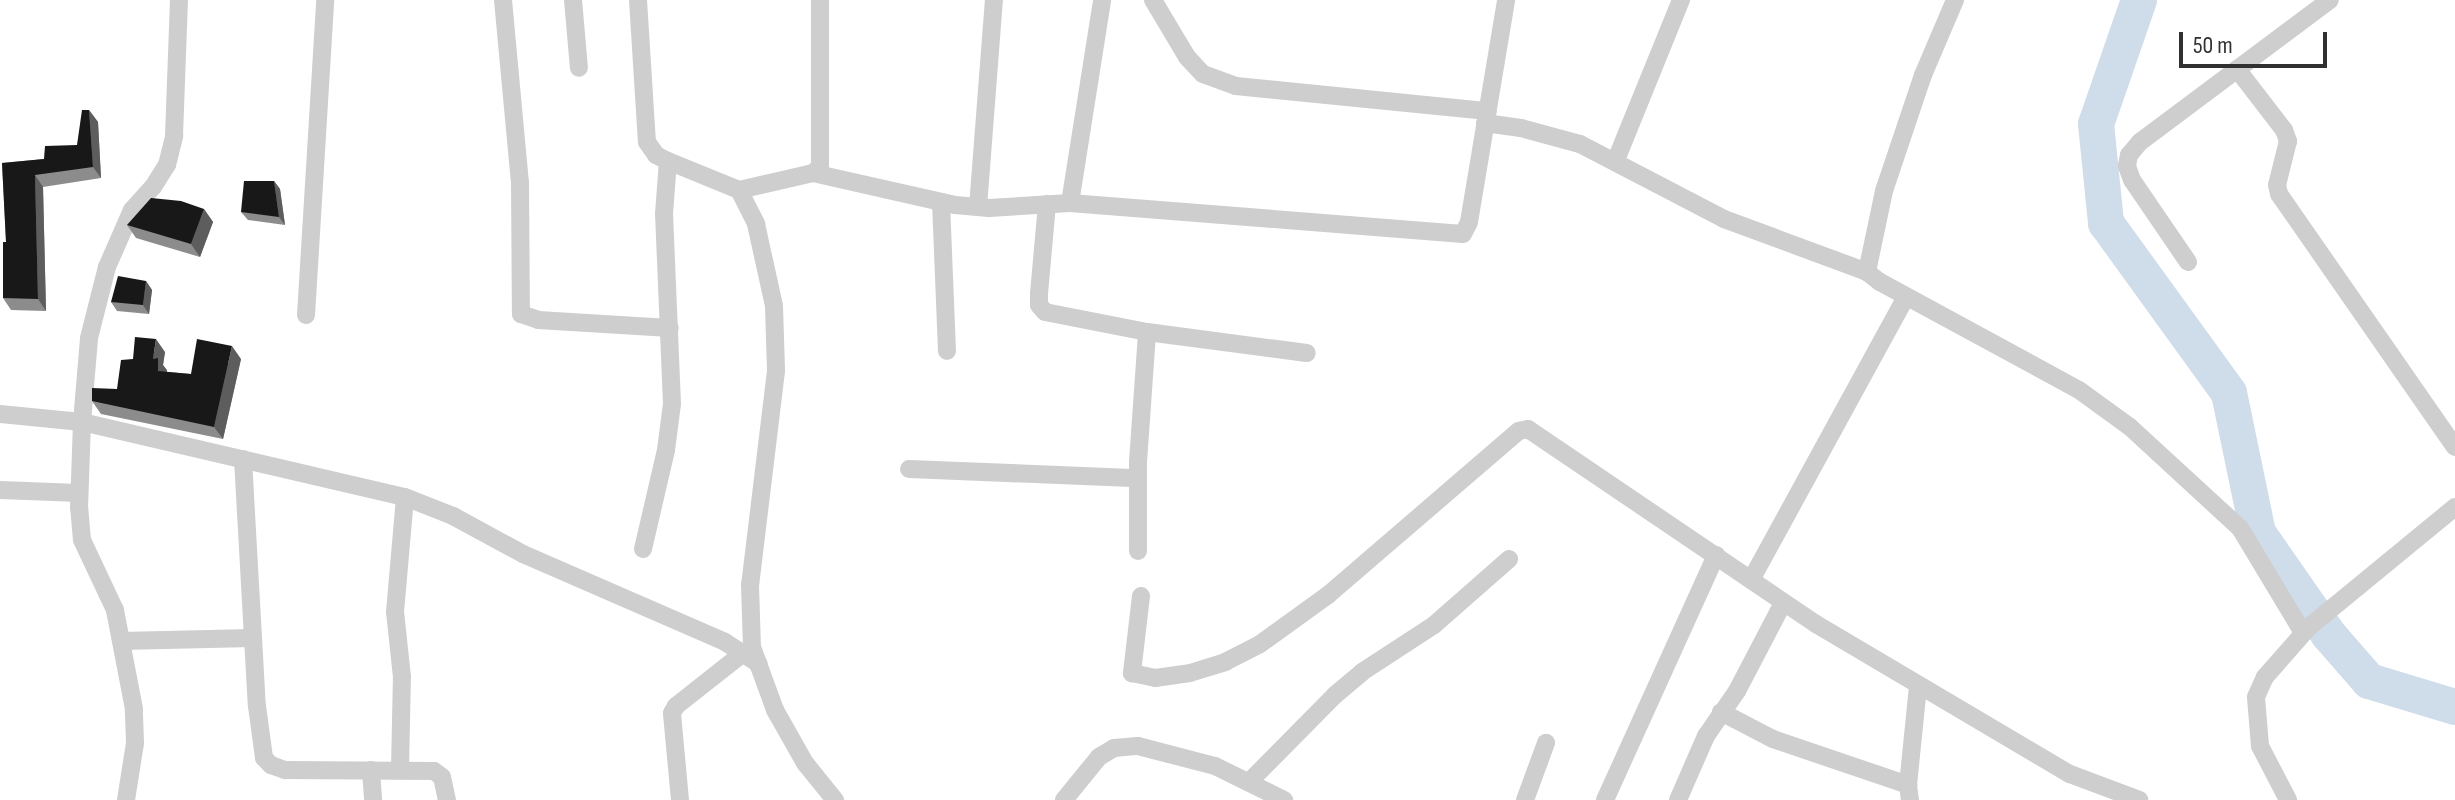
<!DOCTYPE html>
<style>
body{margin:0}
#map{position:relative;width:2455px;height:800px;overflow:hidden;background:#fff;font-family:"Sofia Sans Condensed",sans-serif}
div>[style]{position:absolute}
.river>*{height:36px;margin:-18px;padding:0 18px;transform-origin:18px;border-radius:18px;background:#cfdcea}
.street>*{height:18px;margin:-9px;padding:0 9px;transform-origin:9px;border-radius:9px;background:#cecece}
.wall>*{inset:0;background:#8c8c8c}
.shaded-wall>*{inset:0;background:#5d5d5d}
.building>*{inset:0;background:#181818}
span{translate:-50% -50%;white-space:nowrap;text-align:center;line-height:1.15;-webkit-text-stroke:8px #fff;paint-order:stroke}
.scale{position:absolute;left:2179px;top:32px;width:148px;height:36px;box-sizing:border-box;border:4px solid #313131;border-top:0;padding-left:10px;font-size:24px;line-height:28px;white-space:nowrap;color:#313131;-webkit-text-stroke:6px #fff;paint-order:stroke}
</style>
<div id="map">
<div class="river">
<i style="left:2139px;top:0;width:131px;rotate:109.1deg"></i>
<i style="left:2096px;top:124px;width:100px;rotate:84.2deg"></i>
<i style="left:2106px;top:223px;width:210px;rotate:54.1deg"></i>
<i style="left:2229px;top:393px;width:143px;rotate:78.3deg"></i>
<i style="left:2258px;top:533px;width:124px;rotate:55.2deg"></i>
<i style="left:2329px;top:635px;width:61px;rotate:49deg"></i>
<i style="left:2369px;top:681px;width:90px;rotate:16.8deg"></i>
</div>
<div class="street">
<i style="left:503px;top:0;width:183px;rotate:84.7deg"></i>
<i style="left:520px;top:182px;width:132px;rotate:89.6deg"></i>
<i style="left:521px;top:314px;width:18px;rotate:19deg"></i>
<i style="left:538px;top:320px;width:132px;rotate:3.5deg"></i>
<i style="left:573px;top:0;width:68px;rotate:85deg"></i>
<i style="left:638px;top:0;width:142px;rotate:86.4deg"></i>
<i style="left:647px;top:142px;width:16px;rotate:55deg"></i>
<i style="left:656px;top:155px;width:13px;rotate:27deg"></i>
<i style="left:668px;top:161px;width:77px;rotate:22.2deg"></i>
<i style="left:739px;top:190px;width:38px;rotate:63deg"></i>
<i style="left:756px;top:224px;width:84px;rotate:77.6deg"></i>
<i style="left:774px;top:306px;width:65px;rotate:88.2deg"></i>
<i style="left:776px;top:371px;width:216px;rotate:96.9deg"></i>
<i style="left:750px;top:585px;width:62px;rotate:88.2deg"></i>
<i style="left:752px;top:647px;width:67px;rotate:69.9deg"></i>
<i style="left:775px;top:710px;width:61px;rotate:60.5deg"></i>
<i style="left:805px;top:763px;width:48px;rotate:51deg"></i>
<i style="left:1153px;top:0;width:66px;rotate:59.2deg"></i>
<i style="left:1187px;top:57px;width:23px;rotate:47deg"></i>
<i style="left:1203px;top:74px;width:35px;rotate:20deg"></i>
<i style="left:1236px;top:86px;width:253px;rotate:5.7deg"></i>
<i style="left:1955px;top:0;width:82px;rotate:113.1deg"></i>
<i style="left:1923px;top:75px;width:122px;rotate:108.6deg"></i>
<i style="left:1884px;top:191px;width:83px;rotate:101.9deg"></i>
<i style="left:1867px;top:272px;width:16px;rotate:38deg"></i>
<i style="left:1880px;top:282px;width:226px;rotate:28.5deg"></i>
<i style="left:2079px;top:390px;width:63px;rotate:36deg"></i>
<i style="left:2130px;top:427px;width:149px;rotate:42.6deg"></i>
<i style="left:2240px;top:528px;width:122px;rotate:59deg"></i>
<i style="left:2237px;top:69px;width:77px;rotate:52.4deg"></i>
<i style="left:2284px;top:130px;width:12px;rotate:70deg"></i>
<i style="left:2288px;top:141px;width:45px;rotate:104deg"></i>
<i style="left:2277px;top:185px;width:9px;rotate:77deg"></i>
<i style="left:2279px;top:194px;width:308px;rotate:55.2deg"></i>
<i style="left:1485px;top:123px;width:36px;rotate:8deg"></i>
<i style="left:1521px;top:128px;width:61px;rotate:15.2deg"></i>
<i style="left:1580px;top:144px;width:162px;rotate:27.5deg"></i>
<i style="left:1724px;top:219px;width:153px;rotate:20.3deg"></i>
<i style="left:1616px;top:160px;width:173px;rotate:-67.9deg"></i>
<i style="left:813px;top:173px;width:146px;rotate:12.7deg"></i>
<i style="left:955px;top:205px;width:34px;rotate:5deg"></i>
<i style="left:989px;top:208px;width:81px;rotate:-3.5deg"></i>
<i style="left:1070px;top:203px;width:394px;rotate:4.5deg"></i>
<i style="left:1463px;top:234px;width:13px;rotate:-63deg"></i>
<i style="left:1469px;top:222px;width:225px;rotate:-80.5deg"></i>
<i style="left:739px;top:190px;width:76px;rotate:-12.9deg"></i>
<i style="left:813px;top:173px;width:9px;rotate:-41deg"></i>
<i style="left:820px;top:167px;width:167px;rotate:-90deg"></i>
<i style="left:941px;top:202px;width:149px;rotate:87.7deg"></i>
<i style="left:1070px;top:203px;width:206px;rotate:-81deg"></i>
<i style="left:1047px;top:204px;width:90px;rotate:95.1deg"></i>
<i style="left:1039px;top:294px;width:11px;rotate:90deg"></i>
<i style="left:1039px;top:305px;width:9px;rotate:49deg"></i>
<i style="left:1045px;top:312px;width:104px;rotate:11.1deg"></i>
<i style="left:1147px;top:332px;width:161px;rotate:7.5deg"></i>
<i style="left:978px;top:207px;width:208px;rotate:-85.6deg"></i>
<i style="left:2188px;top:262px;width:99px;rotate:-124.3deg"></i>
<i style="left:2132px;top:180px;width:15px;rotate:-110deg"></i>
<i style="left:2127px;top:166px;width:11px;rotate:-80deg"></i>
<i style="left:2129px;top:155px;width:17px;rotate:-50deg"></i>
<i style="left:2140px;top:142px;width:237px;rotate:-36.8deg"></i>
<i style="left:306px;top:315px;width:316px;rotate:-86.5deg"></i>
<i style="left:0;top:414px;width:82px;rotate:5.6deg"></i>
<i style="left:82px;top:422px;width:332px;rotate:13.1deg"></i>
<i style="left:405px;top:497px;width:52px;rotate:21.6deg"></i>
<i style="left:453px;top:516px;width:80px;rotate:28.5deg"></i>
<i style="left:523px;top:554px;width:220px;rotate:23.5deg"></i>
<i style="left:725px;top:642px;width:40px;rotate:32.9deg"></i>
<i style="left:243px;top:459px;width:247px;rotate:86.8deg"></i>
<i style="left:257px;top:706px;width:52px;rotate:82.3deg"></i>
<i style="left:264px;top:758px;width:10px;rotate:45deg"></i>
<i style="left:271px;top:765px;width:15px;rotate:20deg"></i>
<i style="left:285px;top:770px;width:149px;rotate:0.4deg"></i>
<i style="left:434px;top:771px;width:10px;rotate:37deg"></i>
<i style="left:442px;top:777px;width:24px;rotate:78deg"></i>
<i style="left:909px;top:469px;width:229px;rotate:2.3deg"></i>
<i style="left:0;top:490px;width:79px;rotate:2.2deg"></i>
<i style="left:643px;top:549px;width:102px;rotate:-76.9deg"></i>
<i style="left:666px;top:450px;width:46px;rotate:-82.6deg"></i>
<i style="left:672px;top:404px;width:190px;rotate:-92.4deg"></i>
<i style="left:664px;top:214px;width:53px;rotate:-85.7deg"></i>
<i style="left:1138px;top:551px;width:89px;rotate:-90deg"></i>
<i style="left:1138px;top:462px;width:130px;rotate:-86deg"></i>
<i style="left:1751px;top:580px;width:323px;rotate:-61.3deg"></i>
<i style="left:1141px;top:596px;width:78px;rotate:96.7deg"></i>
<i style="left:1132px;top:673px;width:24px;rotate:12deg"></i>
<i style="left:1155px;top:678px;width:35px;rotate:-8deg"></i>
<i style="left:1190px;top:673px;width:37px;rotate:-17deg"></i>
<i style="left:1225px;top:662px;width:39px;rotate:-27deg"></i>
<i style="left:1260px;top:644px;width:84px;rotate:-35.8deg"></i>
<i style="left:1328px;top:595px;width:252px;rotate:-40.7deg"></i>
<i style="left:1519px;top:431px;width:9px;rotate:-13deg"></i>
<i style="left:1528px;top:429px;width:348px;rotate:34.1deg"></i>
<i style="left:1816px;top:624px;width:295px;rotate:30.6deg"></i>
<i style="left:2070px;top:774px;width:74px;rotate:20.6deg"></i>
<i style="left:121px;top:641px;width:132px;rotate:-1.3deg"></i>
<i style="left:1721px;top:712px;width:59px;rotate:27.4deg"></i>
<i style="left:1773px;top:739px;width:143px;rotate:18.8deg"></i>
<i style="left:400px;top:769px;width:92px;rotate:-88.8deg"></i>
<i style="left:402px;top:677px;width:65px;rotate:-96.1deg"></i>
<i style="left:395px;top:612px;width:115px;rotate:-85deg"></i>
<i style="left:371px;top:770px;width:30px;rotate:86deg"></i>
<i style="left:1249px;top:782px;width:122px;rotate:-45.3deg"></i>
<i style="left:1335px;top:695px;width:35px;rotate:-40deg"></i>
<i style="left:1362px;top:672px;width:86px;rotate:-33.1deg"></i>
<i style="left:1434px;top:625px;width:100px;rotate:-41.3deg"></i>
<i style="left:126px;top:800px;width:58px;rotate:-81deg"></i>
<i style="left:135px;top:743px;width:34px;rotate:-92deg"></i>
<i style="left:134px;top:709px;width:101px;rotate:-100.9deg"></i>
<i style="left:115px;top:610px;width:77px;rotate:-115.2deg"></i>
<i style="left:82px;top:540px;width:32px;rotate:-95deg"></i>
<i style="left:79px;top:508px;width:86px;rotate:-88deg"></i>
<i style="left:82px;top:422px;width:84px;rotate:-85.2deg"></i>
<i style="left:89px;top:338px;width:73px;rotate:-75.8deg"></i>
<i style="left:107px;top:267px;width:62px;rotate:-66.3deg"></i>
<i style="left:132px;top:210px;width:31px;rotate:-48deg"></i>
<i style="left:153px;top:187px;width:26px;rotate:-58deg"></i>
<i style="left:167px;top:165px;width:30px;rotate:-76deg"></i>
<i style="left:174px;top:136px;width:136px;rotate:-87.9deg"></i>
<i style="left:680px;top:800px;width:87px;rotate:-95.3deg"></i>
<i style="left:672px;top:713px;width:8px;rotate:-60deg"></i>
<i style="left:676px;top:706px;width:85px;rotate:-38.3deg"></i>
<i style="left:1064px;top:800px;width:55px;rotate:-50.9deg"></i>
<i style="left:1099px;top:757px;width:17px;rotate:-31deg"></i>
<i style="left:1114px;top:748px;width:24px;rotate:-5deg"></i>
<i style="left:1138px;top:746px;width:80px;rotate:14.6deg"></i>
<i style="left:1215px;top:766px;width:77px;rotate:26.2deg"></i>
<i style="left:1525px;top:800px;width:61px;rotate:-69.8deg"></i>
<i style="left:1605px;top:800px;width:269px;rotate:-65.6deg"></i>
<i style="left:1678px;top:800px;width:70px;rotate:-66.4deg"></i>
<i style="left:1706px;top:736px;width:55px;rotate:-55.4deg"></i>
<i style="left:1737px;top:691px;width:99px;rotate:-62.4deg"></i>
<i style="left:1910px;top:800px;width:15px;rotate:-98deg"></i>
<i style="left:1908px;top:785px;width:100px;rotate:-84.2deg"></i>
<i style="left:2288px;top:800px;width:61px;rotate:-117.4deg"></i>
<i style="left:2260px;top:746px;width:49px;rotate:-94.7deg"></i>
<i style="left:2256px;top:697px;width:22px;rotate:-66deg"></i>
<i style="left:2265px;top:677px;width:67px;rotate:-48.7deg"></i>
<i style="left:2309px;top:627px;width:189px;rotate:-39.4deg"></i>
</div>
<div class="wall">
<i style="clip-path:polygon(89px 110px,98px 122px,101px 178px,43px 187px,46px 311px,11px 310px,3px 298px,6px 242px,2px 163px,44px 159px,77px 145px)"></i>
<i style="clip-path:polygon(274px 181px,280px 189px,285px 225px,248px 220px,241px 212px)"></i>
<i style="clip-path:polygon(204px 209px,213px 222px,200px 257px,136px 238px,127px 225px)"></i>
<i style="clip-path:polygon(146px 281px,152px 290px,149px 314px,117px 311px,111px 302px)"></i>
<i style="clip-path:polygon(165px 352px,163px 365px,167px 372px,191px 374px,241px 359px,223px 439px,101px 414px,92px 401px,117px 389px,133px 359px)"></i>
</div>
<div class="shaded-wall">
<i style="clip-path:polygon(89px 110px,98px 122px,101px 178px,93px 167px)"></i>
<i style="clip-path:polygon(35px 175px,43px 187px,46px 311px,38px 299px)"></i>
<i style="clip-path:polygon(274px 181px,280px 189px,285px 225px,279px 217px)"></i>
<i style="clip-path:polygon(204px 209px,213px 222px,200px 257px,191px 244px)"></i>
<i style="clip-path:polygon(146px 281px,152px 290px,149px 314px,143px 305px)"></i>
<i style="clip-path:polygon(156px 339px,165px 352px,163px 365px,167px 370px,167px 384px,158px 371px,153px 359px)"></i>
<i style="clip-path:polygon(232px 346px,241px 359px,223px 439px,214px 427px)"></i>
</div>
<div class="building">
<i style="clip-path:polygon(82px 110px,89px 110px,93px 167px,35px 175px,38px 299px,3px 298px,3px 242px,6px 242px,2px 163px,44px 159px,45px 146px,77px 145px)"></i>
<i style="clip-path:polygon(244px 181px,274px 181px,279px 217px,241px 212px)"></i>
<i style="clip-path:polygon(151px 198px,181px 201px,204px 209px,191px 244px,127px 225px)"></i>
<i style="clip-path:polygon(118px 276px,146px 281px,143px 305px,111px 302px)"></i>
<i style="clip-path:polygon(135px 337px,156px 339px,153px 359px,158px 358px,158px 371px,191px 374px,197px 339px,232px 346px,214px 427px,92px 401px,92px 388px,117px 389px,121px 360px,133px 359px)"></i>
</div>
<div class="scale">50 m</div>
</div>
